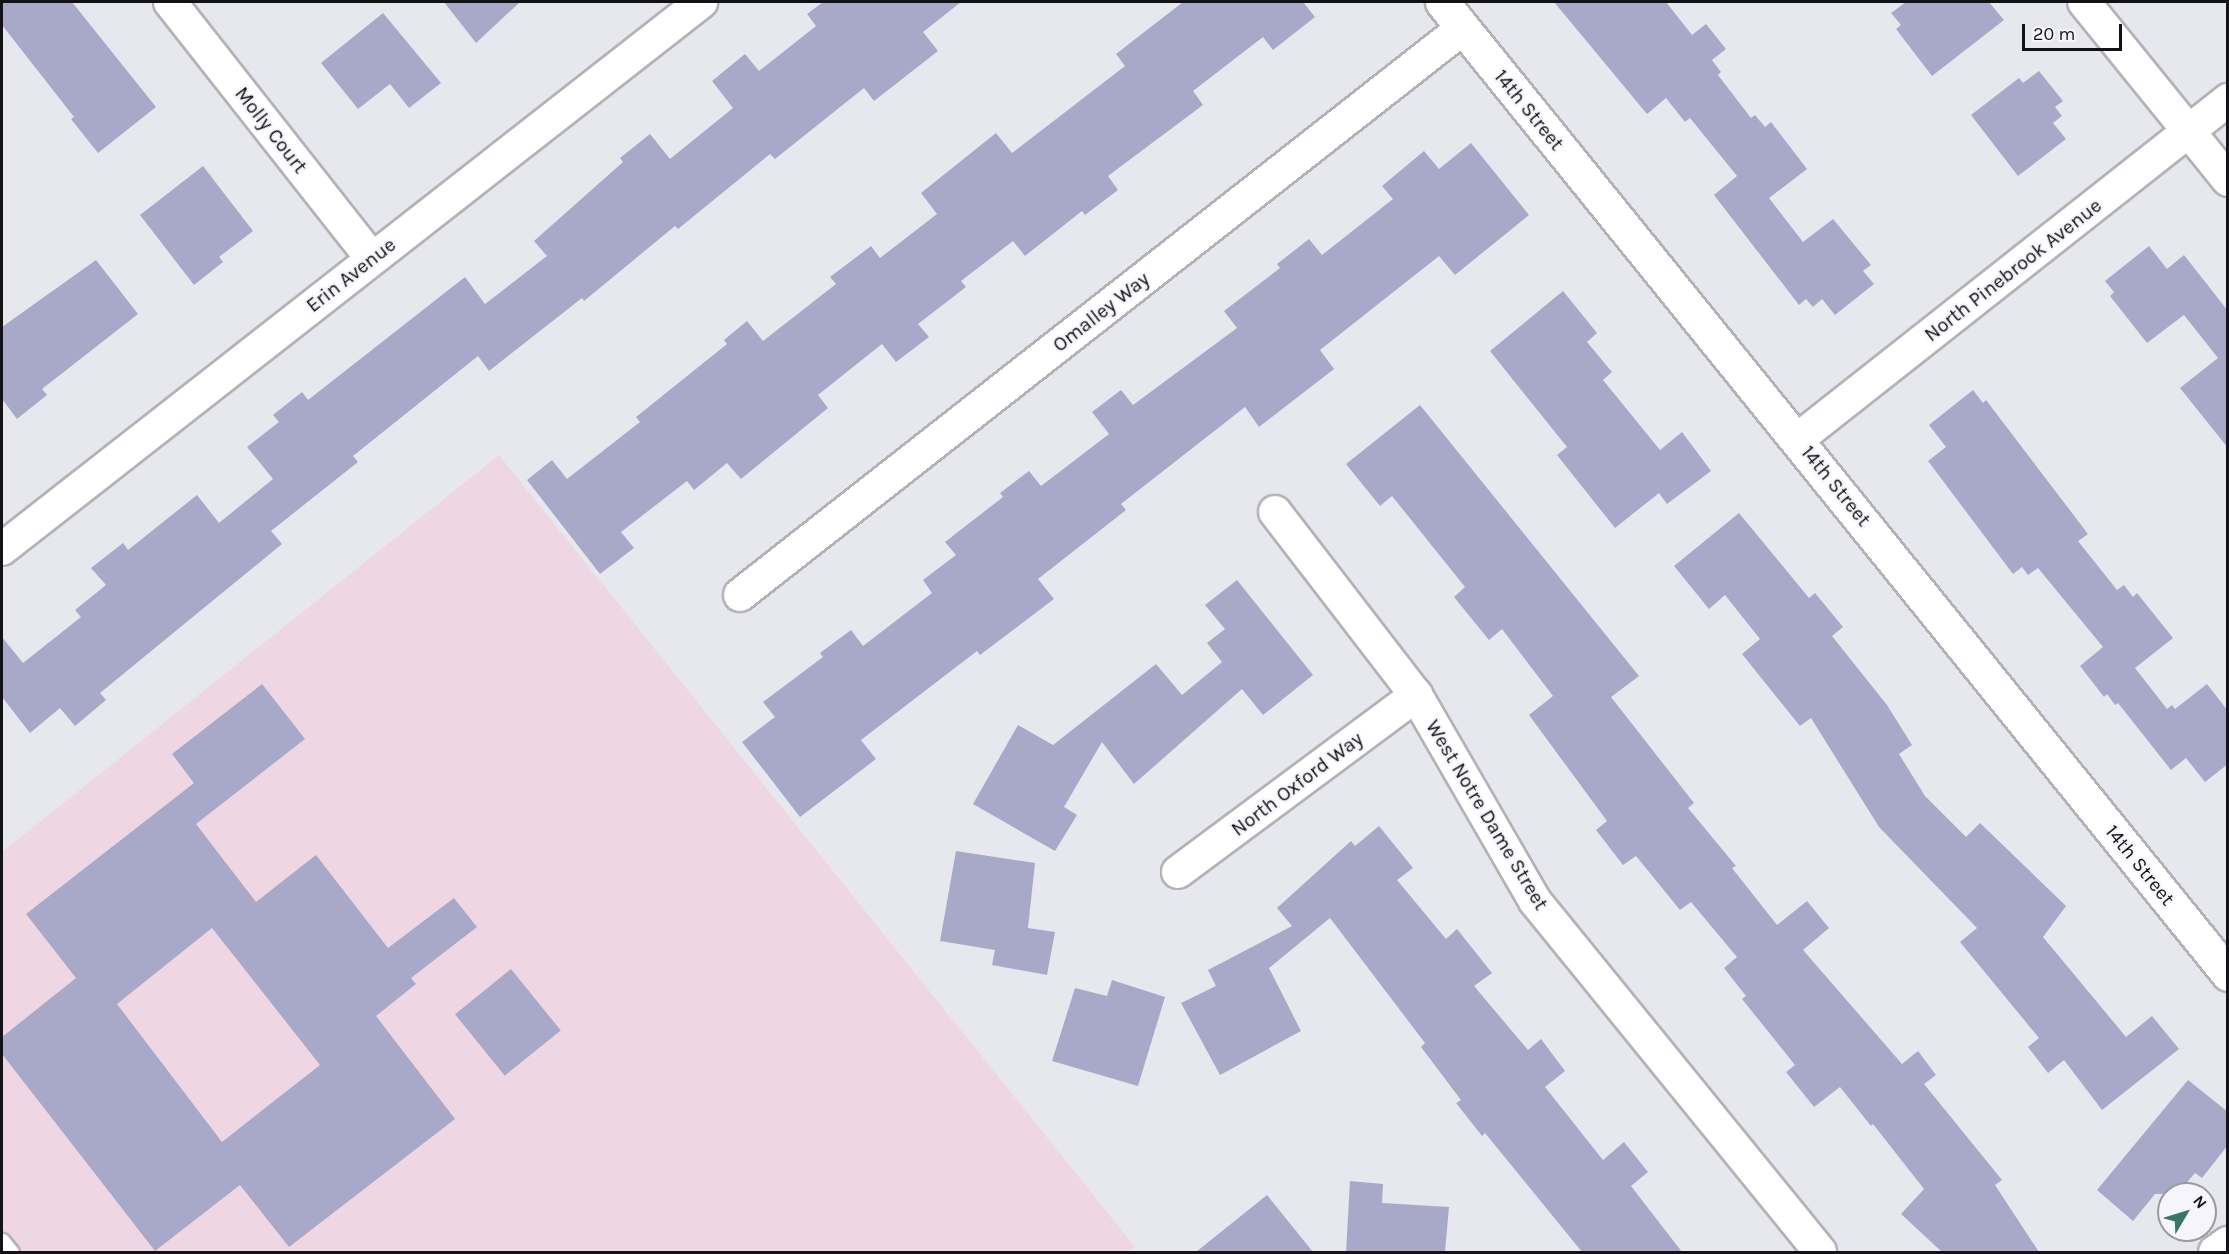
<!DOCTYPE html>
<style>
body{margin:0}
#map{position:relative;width:2229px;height:1254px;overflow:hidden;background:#e7e8ee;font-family:Karla,sans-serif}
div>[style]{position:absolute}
.education>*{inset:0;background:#eed7e3}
.building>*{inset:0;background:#a8a9c9;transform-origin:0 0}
.roads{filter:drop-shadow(2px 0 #b2b2b8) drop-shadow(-2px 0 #b2b2b8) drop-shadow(0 2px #b2b2b8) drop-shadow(0 -2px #b2b2b8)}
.service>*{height:15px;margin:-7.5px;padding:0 7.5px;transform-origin:7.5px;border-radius:7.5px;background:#fff}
.minor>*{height:32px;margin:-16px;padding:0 16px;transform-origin:16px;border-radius:16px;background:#fff}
.tertiary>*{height:33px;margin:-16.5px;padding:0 16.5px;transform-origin:16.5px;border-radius:16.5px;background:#fff}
span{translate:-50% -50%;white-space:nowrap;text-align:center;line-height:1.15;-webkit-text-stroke:4.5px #f5f5fb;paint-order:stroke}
.street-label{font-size:20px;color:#131315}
.frame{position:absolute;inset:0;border:3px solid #131315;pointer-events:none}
.north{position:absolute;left:2157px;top:1182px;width:60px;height:60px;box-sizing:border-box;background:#f5f5fb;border:2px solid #9b9b9f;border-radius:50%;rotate:52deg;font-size:16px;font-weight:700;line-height:24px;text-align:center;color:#131315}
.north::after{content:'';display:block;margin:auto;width:21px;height:27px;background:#387765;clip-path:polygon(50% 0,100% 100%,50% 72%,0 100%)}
.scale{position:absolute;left:2022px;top:24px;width:100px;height:27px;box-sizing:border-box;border:3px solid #131315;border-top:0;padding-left:8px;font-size:18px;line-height:21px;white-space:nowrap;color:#131315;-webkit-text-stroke:4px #f5f5fb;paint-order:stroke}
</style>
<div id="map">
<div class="education">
<i style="clip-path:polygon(499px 455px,1135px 1247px,1128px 1252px,2px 1252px,2px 852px)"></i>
</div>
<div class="building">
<i style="clip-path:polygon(2px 2px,72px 2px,156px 107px,98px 153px,71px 119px,74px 117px,2px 25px)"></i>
<i style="clip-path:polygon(444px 2px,520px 2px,476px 43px)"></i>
<i style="clip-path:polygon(823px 2px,961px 2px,923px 32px,938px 51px,874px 101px,864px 88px,775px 159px,770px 154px,678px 229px,675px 226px,584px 301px,582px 298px,489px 371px,478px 356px,353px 456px,358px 462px,271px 531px,282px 544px,100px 693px,106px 700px,75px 726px,60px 708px,30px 733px,2px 697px,2px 637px,23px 663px,81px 617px,75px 610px,106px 585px,91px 568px,123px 543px,128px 550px,197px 495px,219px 523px,273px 479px,247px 447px,279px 422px,273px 415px,302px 392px,308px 400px,465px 277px,485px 304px,547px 256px,534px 241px,623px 162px,620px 158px,650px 134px,670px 159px,733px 108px,712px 81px,745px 54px,759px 71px,816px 26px,807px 14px)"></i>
<i style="clip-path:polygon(1183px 2px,1303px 2px,1315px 17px,1273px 50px,1263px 37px,1193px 91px,1203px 105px,1108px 176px,1118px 190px,1085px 215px,1082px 211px,1025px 256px,1013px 241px,961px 281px,966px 287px,918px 324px,929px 337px,896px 362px,882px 344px,818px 395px,828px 408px,741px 479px,727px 463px,694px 490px,687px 481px,621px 532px,634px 548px,600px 574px,527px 480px,552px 460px,567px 479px,640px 422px,636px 417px,727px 344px,724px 340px,747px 321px,763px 341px,836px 284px,830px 277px,871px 246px,880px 258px,937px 214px,921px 193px,996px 133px,1012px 153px,1125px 66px,1116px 54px)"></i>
<i style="clip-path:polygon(1554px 2px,1666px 2px,1692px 35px,1706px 24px,1726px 49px,1712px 60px,1721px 72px,1718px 75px,1751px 118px,1755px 115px,1765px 127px,1771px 122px,1807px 169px,1769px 198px,1803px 242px,1833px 219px,1871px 265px,1863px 271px,1874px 284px,1835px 315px,1822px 299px,1813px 307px,1806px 299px,1799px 305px,1714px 195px,1737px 176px,1690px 118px,1685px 122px,1666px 98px,1647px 114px)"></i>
<i style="clip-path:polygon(1906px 2px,1989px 2px,2004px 20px,1932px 76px,1896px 29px,1901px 25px,1891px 13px)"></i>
<i style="clip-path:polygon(383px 13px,441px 83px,409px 108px,390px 84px,358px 109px,321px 63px)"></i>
<i style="clip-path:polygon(2039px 71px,2063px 101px,2055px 107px,2062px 116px,2053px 123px,2066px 139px,2018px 176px,1971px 115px,2019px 78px,2023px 83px)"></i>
<i style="clip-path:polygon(1471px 143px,1529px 215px,1455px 275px,1439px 256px,1320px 350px,1334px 369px,1259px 427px,1245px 407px,1121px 504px,1126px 510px,1038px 579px,1054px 599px,980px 655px,977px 651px,861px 740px,876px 759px,800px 817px,742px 742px,775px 717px,763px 702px,823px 657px,820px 653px,851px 630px,863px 646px,932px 593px,923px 580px,956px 555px,945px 542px,1003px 497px,1000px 493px,1029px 471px,1041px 486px,1109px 434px,1092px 412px,1121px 390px,1133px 405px,1237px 328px,1224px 311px,1280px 268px,1277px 264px,1309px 239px,1322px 255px,1393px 199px,1382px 186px,1424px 151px,1439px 169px)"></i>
<i style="clip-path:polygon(203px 166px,253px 231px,219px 257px,223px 262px,194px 285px,140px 215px)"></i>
<i style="clip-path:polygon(2149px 246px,2167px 269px,2184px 255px,2228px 311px,2228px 448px,2180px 388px,2218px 358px,2184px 315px,2147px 343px,2110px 296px,2114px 292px,2105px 281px)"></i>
<i style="clip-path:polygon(96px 260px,138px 314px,42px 389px,47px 395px,17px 419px,2px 399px,2px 327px)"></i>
<i style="clip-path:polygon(1563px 291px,1597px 333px,1587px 342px,1612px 372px,1603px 380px,1660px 450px,1682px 432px,1711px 471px,1667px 504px,1659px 493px,1615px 528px,1557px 455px,1567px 447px,1490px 351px)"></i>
<i style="clip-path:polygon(1973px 390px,1983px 403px,1986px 400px,2088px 534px,2078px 541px,2117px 590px,2124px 585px,2133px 597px,2137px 593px,2173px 638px,2135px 668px,2167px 709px,2172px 705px,2175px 709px,2207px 684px,2228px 711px,2228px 764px,2205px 782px,2186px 758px,2171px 770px,2118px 703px,2115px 705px,2107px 694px,2104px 697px,2080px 666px,2103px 647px,2038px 568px,2028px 575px,2022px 567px,2013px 574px,1928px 461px,1946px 447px,1929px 425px)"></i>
<i style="clip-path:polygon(1420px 405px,1639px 676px,1611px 697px,1694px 803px,1688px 808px,1736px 866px,1732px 868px,1777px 925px,1807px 901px,1829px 928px,1803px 950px,1902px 1064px,1918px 1051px,1936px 1075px,1924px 1084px,2002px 1180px,1995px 1185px,2039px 1252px,1942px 1252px,1901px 1214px,1924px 1189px,1873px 1124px,1871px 1126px,1840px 1087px,1814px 1107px,1786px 1072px,1795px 1065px,1742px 999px,1746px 996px,1724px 968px,1737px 957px,1691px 902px,1680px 910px,1636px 856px,1623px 865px,1596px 830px,1607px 821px,1529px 715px,1553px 696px,1502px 629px,1489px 640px,1454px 597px,1465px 587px,1392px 496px,1380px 506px,1346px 464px)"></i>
<i style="clip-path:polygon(1739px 513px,1809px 598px,1815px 593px,1843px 627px,1832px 636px,1887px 705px,1912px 745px,1899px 754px,1925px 796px,1966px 837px,1980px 823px,2066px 906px,2043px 937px,2126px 1037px,2152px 1016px,2179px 1049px,2102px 1110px,2064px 1060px,2048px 1073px,2028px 1047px,2039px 1038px,1960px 942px,1977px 928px,1879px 827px,1811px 718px,1800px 726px,1742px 654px,1760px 639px,1725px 595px,1709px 609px,1674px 566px)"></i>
<i style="clip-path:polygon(1237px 580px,1313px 675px,1263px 715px,1242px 689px,1134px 784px,1102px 742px,1064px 807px,1077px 815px,1055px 851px,973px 804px,1018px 725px,1053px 745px,1156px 664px,1182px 695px,1222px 662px,1207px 643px,1225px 629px,1205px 605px)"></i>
<i style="clip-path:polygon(evenodd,262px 684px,305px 739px,196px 824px,256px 902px,316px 855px,388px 948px,454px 898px,477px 927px,411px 978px,416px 984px,376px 1016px,455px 1119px,289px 1247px,240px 1185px,155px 1251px,2px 1054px,2px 1037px,76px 978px,26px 914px,194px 783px,172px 754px,262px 684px,212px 928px,320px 1065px,222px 1142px,117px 1004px,212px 928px)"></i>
<i style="clip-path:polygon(1379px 826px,1413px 868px,1397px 880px,1446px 939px,1457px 929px,1492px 973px,1474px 986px,1528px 1050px,1541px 1039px,1565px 1071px,1545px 1087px,1603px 1160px,1624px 1142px,1648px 1172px,1631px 1186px,1682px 1252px,1582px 1252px,1485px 1133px,1482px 1136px,1456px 1103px,1461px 1100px,1421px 1047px,1425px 1043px,1330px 918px,1269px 968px,1301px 1031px,1220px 1075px,1181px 1003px,1216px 986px,1208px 970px,1292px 926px,1277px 908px,1351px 841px,1355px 846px)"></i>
<i style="clip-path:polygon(956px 851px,1035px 863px,1028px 928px,1055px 932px,1047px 975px,992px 965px,995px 950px,940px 941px)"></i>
<i style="left:511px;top:969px;width:79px;height:72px;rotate:51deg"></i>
<i style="clip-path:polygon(1112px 980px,1165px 997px,1138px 1086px,1052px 1061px,1075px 988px,1107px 996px)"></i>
<i style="clip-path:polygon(2188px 1080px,2228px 1112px,2228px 1145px,2202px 1178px,2195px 1173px,2177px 1194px,2155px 1194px,2133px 1221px,2097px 1190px)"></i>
<i style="clip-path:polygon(1350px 1181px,1383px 1184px,1382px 1203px,1449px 1207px,1445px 1252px,1346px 1252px)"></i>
<i style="clip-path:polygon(1267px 1195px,1313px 1252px,1196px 1252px)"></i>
</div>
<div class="roads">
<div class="service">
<i style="left:2px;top:1241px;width:14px;rotate:51deg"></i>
</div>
<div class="minor">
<i style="left:170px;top:2px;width:327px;rotate:51.8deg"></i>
<i style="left:2084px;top:2px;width:229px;rotate:51deg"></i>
<i style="left:1798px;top:439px;width:548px;rotate:-38.25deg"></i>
<i style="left:1275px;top:512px;width:231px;rotate:52.4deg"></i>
<i style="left:1416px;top:695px;width:238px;rotate:60deg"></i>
<i style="left:1535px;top:901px;width:452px;rotate:50.9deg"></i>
<i style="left:2px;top:549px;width:888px;rotate:-38.04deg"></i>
<i style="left:740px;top:595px;width:919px;rotate:-38.1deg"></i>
<i style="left:1178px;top:872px;width:297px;rotate:-36.6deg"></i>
<i style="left:2215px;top:1252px;width:16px;rotate:-35deg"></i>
</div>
<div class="tertiary">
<i style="left:1442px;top:2px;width:1250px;rotate:51.04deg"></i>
</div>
</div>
<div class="street-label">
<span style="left:1529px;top:110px;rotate:51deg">14th Street</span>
<span style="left:271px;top:130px;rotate:52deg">Molly Court</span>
<span style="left:2013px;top:270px;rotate:-38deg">North Pinebrook Avenue</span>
<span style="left:351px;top:275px;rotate:-38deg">Erin Avenue</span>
<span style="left:1101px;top:312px;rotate:-38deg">Omalley Way</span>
<span style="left:1836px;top:486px;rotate:51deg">14th Street</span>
<span style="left:1297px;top:784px;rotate:-37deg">North Oxford Way</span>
<span style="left:1487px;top:815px;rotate:59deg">West Notre Dame Street</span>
<span style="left:2140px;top:865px;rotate:51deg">14th Street</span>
</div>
<div class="frame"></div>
<div class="north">N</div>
<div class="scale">20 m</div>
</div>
